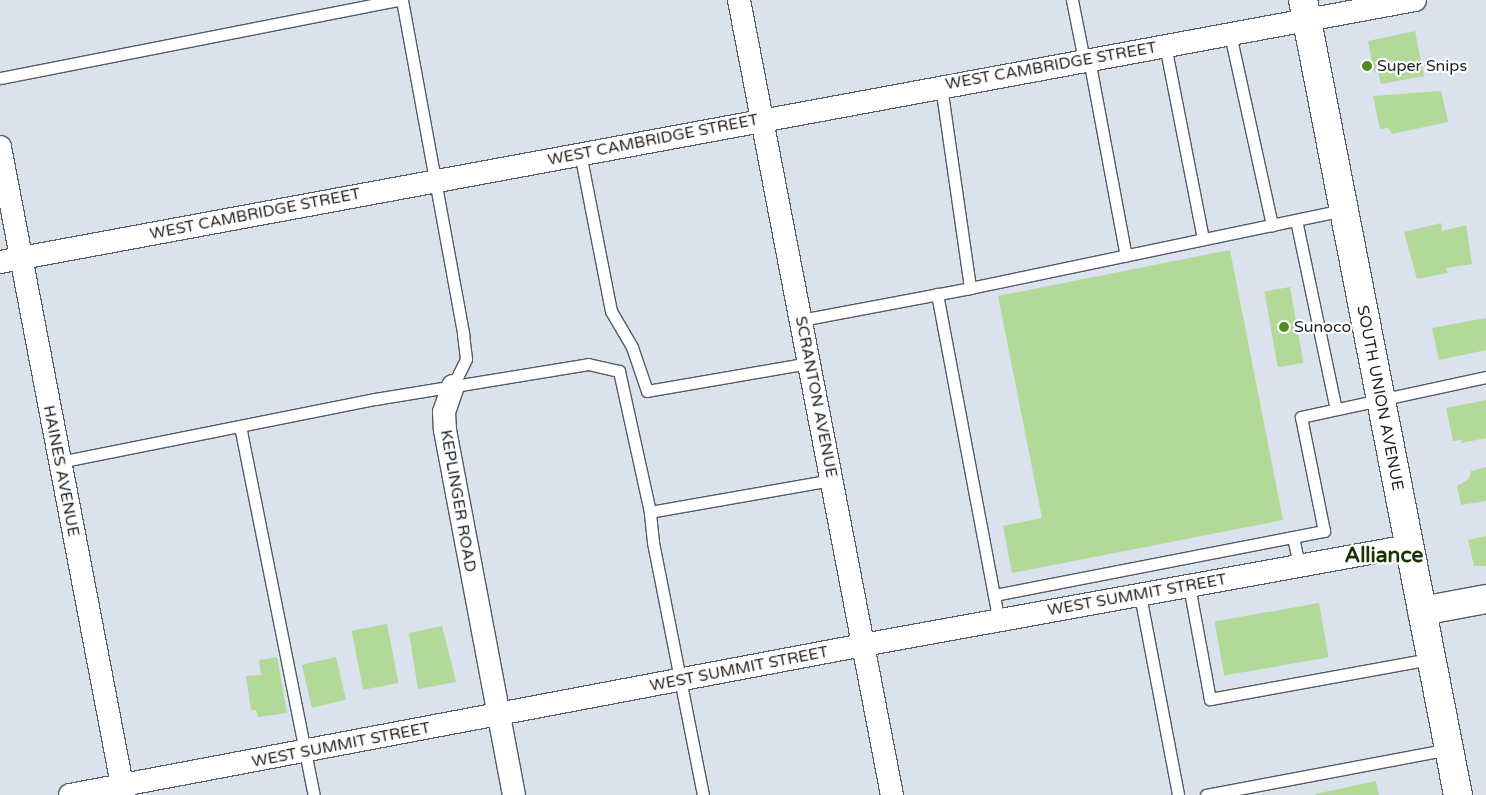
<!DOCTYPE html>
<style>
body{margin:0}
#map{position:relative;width:1486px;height:795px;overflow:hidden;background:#dae2ee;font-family:"Varela Round",sans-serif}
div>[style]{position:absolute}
.building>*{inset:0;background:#b2d997;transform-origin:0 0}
.roads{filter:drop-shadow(1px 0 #545c65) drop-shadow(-1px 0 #545c65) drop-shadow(0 1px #545c65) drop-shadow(0 -1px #545c65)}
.lane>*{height:11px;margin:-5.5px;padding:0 5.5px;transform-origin:5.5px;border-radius:5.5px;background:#fff}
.street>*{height:22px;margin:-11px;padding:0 11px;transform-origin:11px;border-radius:11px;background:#fff}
.secondary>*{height:28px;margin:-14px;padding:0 14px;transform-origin:14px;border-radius:14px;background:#fff}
.dots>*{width:14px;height:14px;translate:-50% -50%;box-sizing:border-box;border:2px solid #fff;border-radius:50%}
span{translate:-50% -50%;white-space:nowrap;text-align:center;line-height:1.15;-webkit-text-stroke:4.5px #fff;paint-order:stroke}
.street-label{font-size:16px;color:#1d2025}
.poi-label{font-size:16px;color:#1d2025}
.left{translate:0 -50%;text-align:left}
.district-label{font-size:21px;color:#1a3201;font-weight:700}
</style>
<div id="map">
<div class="building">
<i style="clip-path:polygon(1415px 31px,1424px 76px,1381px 84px,1378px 71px,1374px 72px,1368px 41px)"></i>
<i style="clip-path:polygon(1441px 91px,1448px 122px,1392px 134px,1388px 128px,1380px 129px,1373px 96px)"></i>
<i style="clip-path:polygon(1441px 223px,1442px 231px,1466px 225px,1472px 264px,1446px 268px,1448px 273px,1417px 279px,1404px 232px)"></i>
<i style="clip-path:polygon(1230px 250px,1283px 520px,1012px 573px,1003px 526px,1042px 518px,998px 296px)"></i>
<i style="left:1290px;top:287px;width:77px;height:26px;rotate:80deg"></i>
<i style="clip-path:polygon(1486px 318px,1486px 350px,1439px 360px,1432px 328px)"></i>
<i style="clip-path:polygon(1486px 400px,1486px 438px,1461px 443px,1462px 440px,1453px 441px,1446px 408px)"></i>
<i style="clip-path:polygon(1486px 467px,1486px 501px,1461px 505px,1457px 486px,1469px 479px,1471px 471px)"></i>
<i style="clip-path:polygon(1486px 536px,1486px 566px,1474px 566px,1468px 540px)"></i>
<i style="left:1319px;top:603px;width:55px;height:106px;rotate:80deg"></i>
<i style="left:387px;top:624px;width:60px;height:36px;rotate:79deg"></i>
<i style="clip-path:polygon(442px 626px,456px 682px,418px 689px,409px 633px)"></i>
<i style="clip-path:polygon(277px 657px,287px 713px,258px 717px,256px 710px,251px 710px,246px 676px,261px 675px,259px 660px)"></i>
<i style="left:336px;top:657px;width:44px;height:35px;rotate:77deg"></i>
<i style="clip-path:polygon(1376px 781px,1379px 795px,1316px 795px,1315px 794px)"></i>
</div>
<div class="roads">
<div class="lane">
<i style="left:402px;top:0;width:340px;rotate:79.6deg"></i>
<i style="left:463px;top:334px;width:25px;rotate:83deg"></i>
<i style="left:466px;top:359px;width:30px;rotate:116deg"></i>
<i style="left:1072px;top:0;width:61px;rotate:78.7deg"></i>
<i style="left:1230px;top:34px;width:196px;rotate:77.6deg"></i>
<i style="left:1165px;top:45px;width:198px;rotate:78.9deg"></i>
<i style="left:1089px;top:59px;width:200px;rotate:79.4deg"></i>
<i style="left:0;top:78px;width:407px;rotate:-11.1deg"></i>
<i style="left:941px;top:86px;width:204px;rotate:81.8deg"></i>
<i style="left:970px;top:288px;width:382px;rotate:-11.8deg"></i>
<i style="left:580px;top:153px;width:161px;rotate:78.9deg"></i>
<i style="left:611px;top:311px;width:42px;rotate:59.7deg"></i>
<i style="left:632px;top:347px;width:46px;rotate:71.2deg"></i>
<i style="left:647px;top:391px;width:164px;rotate:-9.8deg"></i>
<i style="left:1296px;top:220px;width:193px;rotate:78.1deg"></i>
<i style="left:937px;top:294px;width:333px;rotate:79.3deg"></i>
<i style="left:801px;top:320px;width:172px;rotate:-10.7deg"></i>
<i style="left:240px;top:426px;width:376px;rotate:78.7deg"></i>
<i style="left:59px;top:462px;width:322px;rotate:-11.3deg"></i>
<i style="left:375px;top:399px;width:216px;rotate:-9.3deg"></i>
<i style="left:588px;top:364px;width:32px;rotate:13deg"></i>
<i style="left:619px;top:371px;width:144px;rotate:77.6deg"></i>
<i style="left:1293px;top:537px;width:30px;rotate:78deg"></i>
<i style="left:1189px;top:586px;width:115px;rotate:79.5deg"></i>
<i style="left:1210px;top:699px;width:225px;rotate:-10.3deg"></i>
<i style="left:994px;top:595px;width:336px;rotate:-11deg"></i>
<i style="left:1324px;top:531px;width:116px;rotate:-101.4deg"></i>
<i style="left:1301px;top:417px;width:189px;rotate:-12.2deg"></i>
<i style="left:1140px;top:595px;width:204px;rotate:79.2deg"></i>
<i style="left:703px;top:795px;width:258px;rotate:-101.2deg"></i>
<i style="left:653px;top:542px;width:30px;rotate:-96deg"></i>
<i style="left:650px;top:512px;width:184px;rotate:-10deg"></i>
<i style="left:1206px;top:795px;width:247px;rotate:-10.7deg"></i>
</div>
<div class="street">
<i style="left:739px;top:0;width:810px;rotate:79.11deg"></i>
<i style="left:0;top:147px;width:660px;rotate:79.17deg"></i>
<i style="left:0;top:262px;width:1439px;rotate:-10.49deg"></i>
<i style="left:453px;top:386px;width:28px;rotate:109deg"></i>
<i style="left:444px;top:412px;width:18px;rotate:87deg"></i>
<i style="left:445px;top:430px;width:371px;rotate:79.3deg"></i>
<i style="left:70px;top:795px;width:807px;rotate:-10.71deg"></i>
<i style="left:863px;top:645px;width:555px;rotate:-10.28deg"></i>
</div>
<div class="secondary">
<i style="left:1303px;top:0;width:810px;rotate:78.97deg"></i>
<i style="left:1422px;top:611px;width:65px;rotate:-10.6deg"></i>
</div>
</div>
<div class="dots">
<i style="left:1367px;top:66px;background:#548820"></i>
<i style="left:1284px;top:327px;background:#548820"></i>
</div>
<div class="street-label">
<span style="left:1051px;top:66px;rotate:-10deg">WEST CAMBRIDGE STREET</span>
<span style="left:653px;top:140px;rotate:-11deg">WEST CAMBRIDGE STREET</span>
<span style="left:255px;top:214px;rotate:-11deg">WEST CAMBRIDGE STREET</span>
<span style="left:816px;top:397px;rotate:79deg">SCRANTON AVENUE</span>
<span style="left:1380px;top:398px;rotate:79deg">SOUTH UNION AVENUE</span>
<span style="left:61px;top:471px;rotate:79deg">HAINES AVENUE</span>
<span style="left:458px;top:501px;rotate:80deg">KEPLINGER ROAD</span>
<span style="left:1137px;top:595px;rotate:-10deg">WEST SUMMIT STREET</span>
<span style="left:739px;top:669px;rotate:-11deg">WEST SUMMIT STREET</span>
<span style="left:341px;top:745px;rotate:-11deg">WEST SUMMIT STREET</span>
</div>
<div class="poi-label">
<span class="left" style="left:1377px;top:66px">Super Snips</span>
<span class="left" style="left:1294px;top:327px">Sunoco</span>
</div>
<div class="district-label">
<span style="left:1384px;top:556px">Alliance</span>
</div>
</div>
